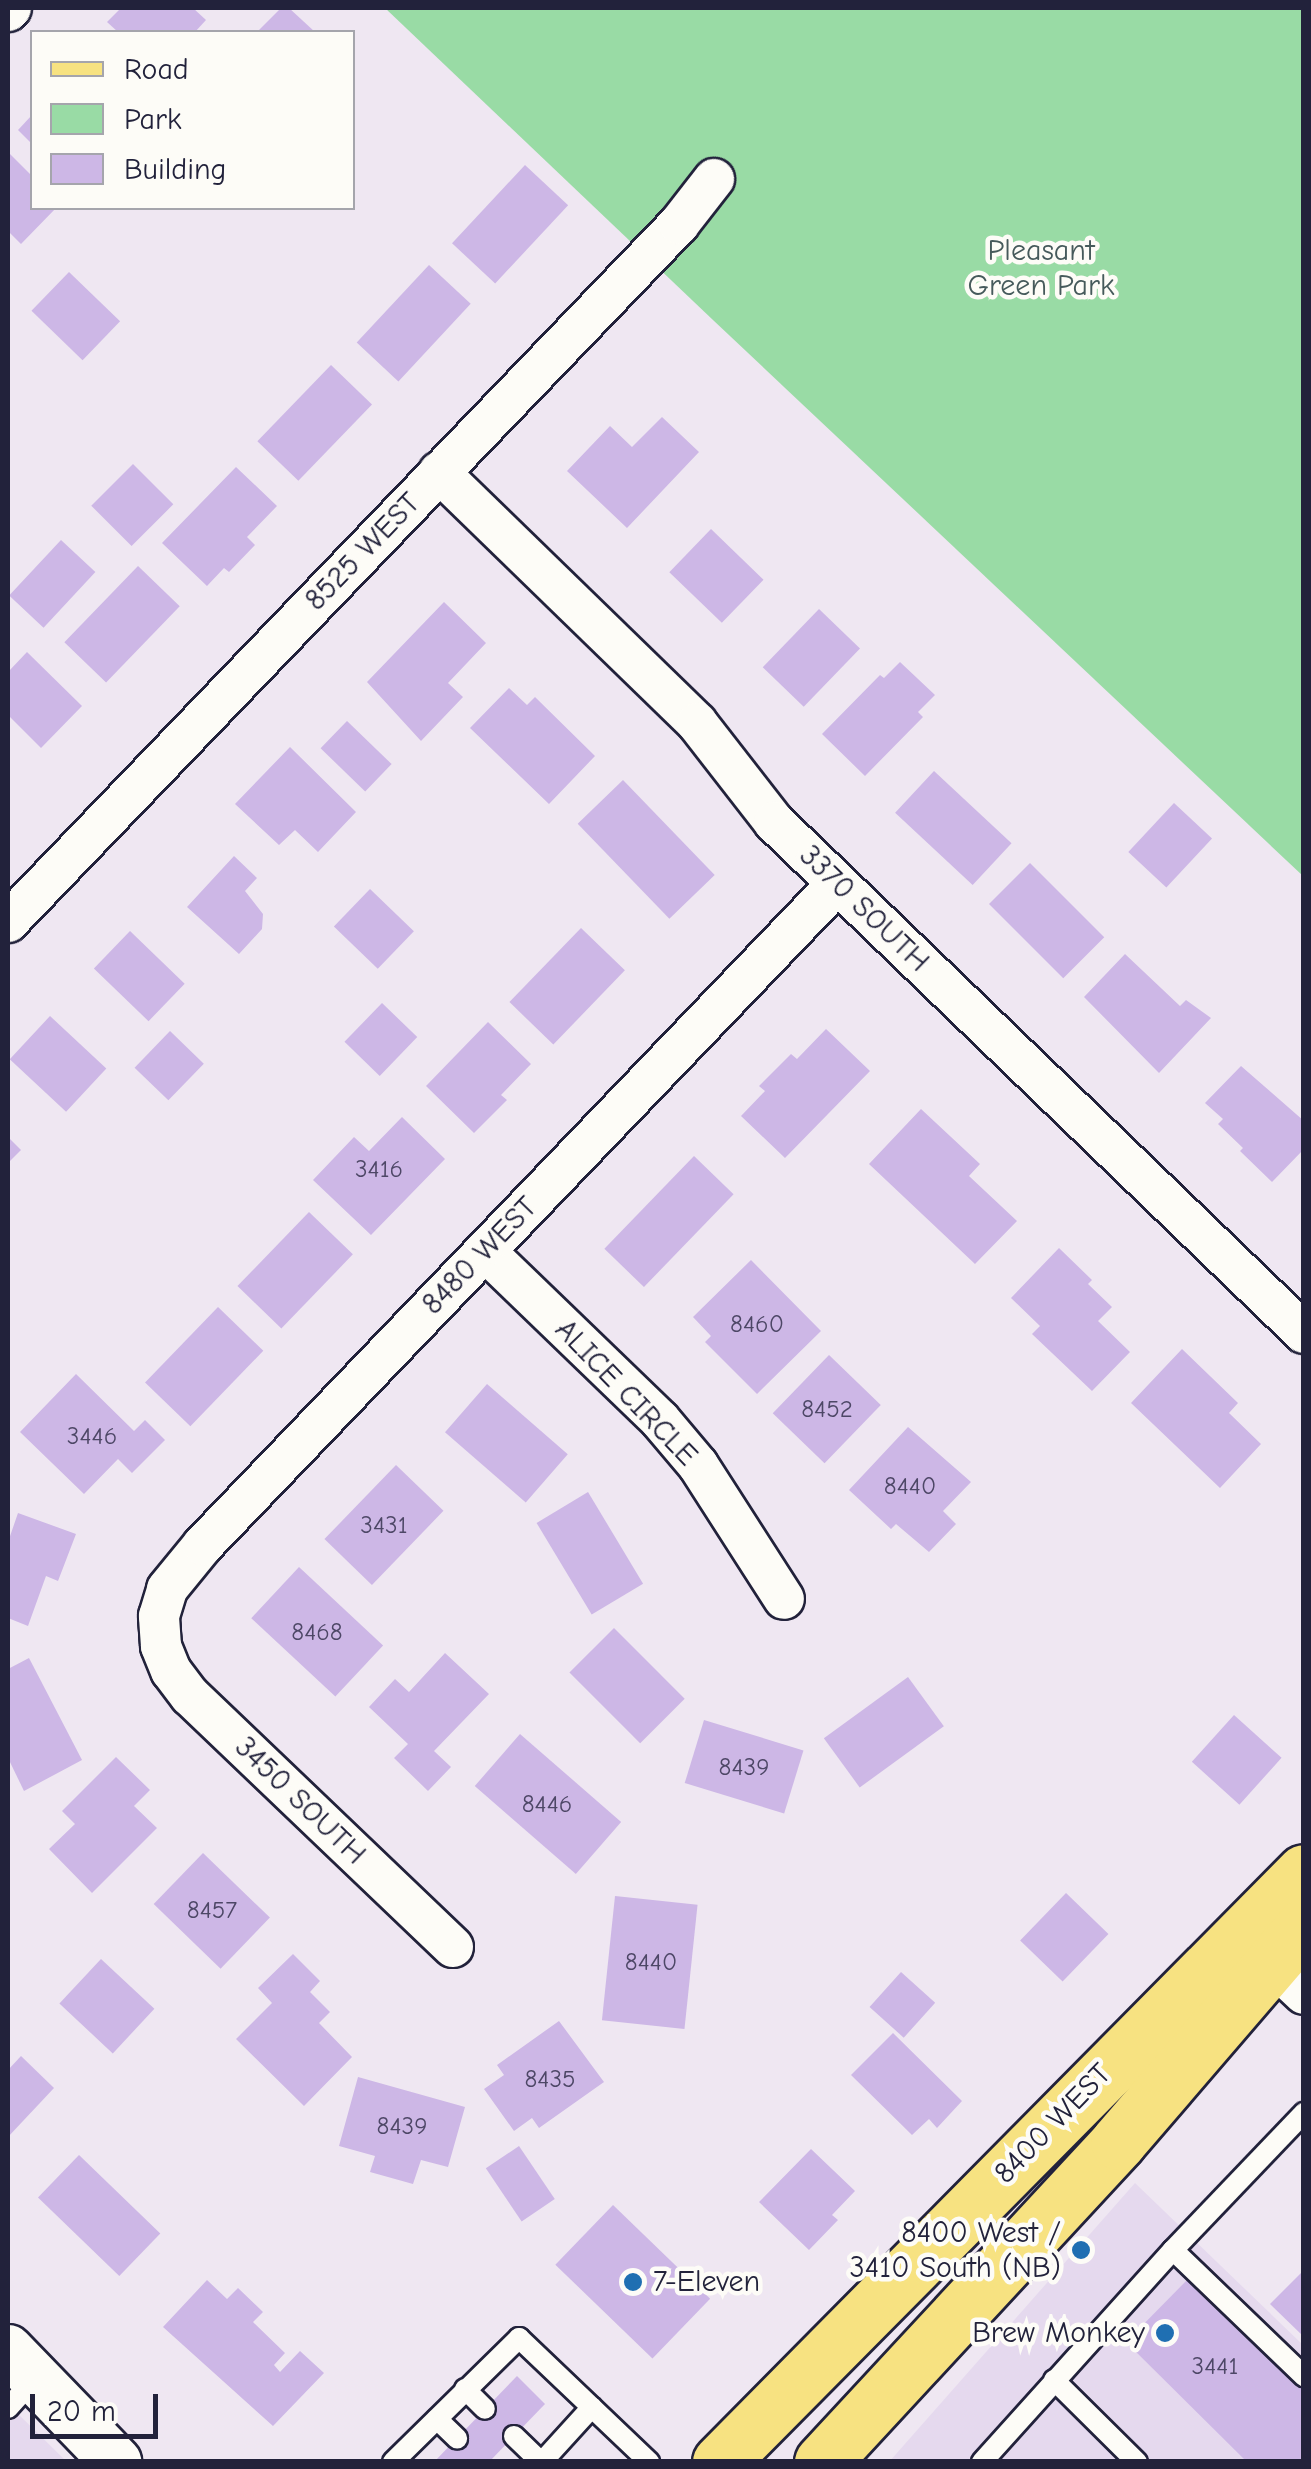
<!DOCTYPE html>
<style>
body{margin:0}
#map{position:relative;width:1311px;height:2469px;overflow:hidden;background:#efe7f2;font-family:"Comic Neue",sans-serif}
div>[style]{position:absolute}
.built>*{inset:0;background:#e5d9ee}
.green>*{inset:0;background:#99dba5}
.building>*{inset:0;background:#cdb7e6;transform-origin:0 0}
.roads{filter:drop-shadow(2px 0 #22223b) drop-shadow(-2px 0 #22223b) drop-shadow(0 2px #22223b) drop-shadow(0 -2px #22223b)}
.service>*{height:20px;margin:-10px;padding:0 10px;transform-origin:10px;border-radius:10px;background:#fdfcf7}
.minor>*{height:40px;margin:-20px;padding:0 20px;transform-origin:20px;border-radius:20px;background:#fdfcf7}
.tertiary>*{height:50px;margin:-25px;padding:0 25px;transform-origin:25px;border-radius:25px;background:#fdfcf7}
.primary>*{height:55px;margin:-27.5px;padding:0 27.5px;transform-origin:27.5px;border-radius:27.5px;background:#f7e281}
.dots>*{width:28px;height:28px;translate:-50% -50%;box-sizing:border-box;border:5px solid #fdfcf7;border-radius:50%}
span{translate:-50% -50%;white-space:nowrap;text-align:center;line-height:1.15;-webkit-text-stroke:9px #fdfcf7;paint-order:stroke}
.number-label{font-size:25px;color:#4d4766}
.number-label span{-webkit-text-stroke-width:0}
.park-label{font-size:30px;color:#465a5b}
.street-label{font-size:30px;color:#22223b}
.poi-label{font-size:30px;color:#22223b}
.right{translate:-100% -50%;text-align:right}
.left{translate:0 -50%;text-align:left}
.frame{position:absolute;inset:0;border:10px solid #22223b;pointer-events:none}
.legend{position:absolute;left:30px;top:30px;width:325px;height:180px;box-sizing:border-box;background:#fdfcf7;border:2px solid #a5a5ac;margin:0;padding:12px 18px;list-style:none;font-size:30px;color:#22223b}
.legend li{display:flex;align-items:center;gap:20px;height:50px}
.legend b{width:50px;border:2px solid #a5a5ac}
.scale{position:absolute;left:30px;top:2394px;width:128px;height:45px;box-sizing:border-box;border:5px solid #22223b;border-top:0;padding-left:12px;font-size:30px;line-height:35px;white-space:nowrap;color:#22223b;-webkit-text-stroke:8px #fdfcf7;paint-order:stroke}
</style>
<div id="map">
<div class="built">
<i style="clip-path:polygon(1135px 2183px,1303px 2345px,1303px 2461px,889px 2462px)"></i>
<i style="clip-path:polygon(8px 2404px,66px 2461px,8px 2461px)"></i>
</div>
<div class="green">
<i style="clip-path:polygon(385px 8px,1303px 8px,1303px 876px,713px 320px)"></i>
</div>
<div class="building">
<i style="clip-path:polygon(121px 8px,193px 8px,206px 20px,195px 32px,118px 32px,107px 22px)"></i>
<i style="clip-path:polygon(281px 8px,289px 8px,315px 32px,257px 32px)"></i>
<i style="clip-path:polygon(32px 115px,32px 144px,18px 130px)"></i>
<i style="clip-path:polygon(8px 152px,32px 176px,32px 208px,56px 208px,21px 244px,8px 231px)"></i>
<i style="left:525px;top:165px;width:59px;height:107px;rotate:43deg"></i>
<i style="left:429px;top:265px;width:57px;height:106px;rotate:43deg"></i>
<i style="left:69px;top:272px;width:71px;height:54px;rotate:44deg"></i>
<i style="left:331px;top:365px;width:57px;height:106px;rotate:44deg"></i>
<i style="clip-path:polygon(662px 417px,699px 452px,627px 528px,567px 471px,610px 426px,632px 447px)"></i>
<i style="left:133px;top:464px;width:57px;height:59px;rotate:45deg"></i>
<i style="clip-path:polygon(236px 467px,277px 506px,247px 537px,255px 545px,229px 572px,224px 568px,207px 586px,162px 543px)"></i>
<i style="left:711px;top:529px;width:73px;height:60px;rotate:44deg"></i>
<i style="left:61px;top:540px;width:47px;height:76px;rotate:43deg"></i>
<i style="left:138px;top:566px;width:58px;height:106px;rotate:44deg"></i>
<i style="clip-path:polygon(444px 602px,486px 643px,448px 683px,463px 697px,421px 741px,367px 682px)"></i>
<i style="left:819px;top:609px;width:57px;height:81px;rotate:44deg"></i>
<i style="clip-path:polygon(27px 652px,82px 706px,41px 748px,8px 715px,8px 672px)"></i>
<i style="clip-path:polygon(900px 662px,935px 695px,918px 712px,923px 717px,865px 776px,822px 734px,880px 675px,884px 678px)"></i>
<i style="clip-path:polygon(509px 688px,527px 705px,535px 697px,595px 756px,549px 804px,470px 728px)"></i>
<i style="left:347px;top:721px;width:62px;height:38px;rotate:44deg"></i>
<i style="clip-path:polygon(290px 747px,356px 812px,318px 852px,295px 830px,279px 845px,235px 804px)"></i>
<i style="left:934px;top:771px;width:106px;height:57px;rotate:43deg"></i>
<i style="left:623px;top:780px;width:132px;height:63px;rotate:46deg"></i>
<i style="left:1174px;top:803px;width:52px;height:67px;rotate:43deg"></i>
<i style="clip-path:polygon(234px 856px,257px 878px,245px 891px,263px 914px,262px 929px,239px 954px,187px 907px)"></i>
<i style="left:1030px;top:863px;width:105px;height:58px;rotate:45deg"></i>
<i style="left:370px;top:889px;width:61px;height:52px;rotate:44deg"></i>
<i style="left:581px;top:928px;width:61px;height:103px;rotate:44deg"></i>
<i style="left:130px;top:931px;width:76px;height:52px;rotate:44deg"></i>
<i style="clip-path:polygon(1125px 954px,1180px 1006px,1186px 1000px,1211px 1018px,1159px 1073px,1084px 997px)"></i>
<i style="left:382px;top:1003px;width:49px;height:54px;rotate:44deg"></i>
<i style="left:50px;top:1016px;width:77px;height:59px;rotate:43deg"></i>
<i style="clip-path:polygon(488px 1022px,531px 1064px,501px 1095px,507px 1100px,474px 1133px,426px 1086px)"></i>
<i style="clip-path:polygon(826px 1029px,870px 1071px,785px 1158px,741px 1116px,765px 1091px,759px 1086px,791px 1054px,797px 1059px)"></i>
<i style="left:170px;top:1031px;width:47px;height:51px;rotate:44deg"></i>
<i style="clip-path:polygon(1241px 1066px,1304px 1121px,1304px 1149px,1272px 1182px,1240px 1151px,1243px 1148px,1218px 1124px,1223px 1119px,1205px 1103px)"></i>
<i style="clip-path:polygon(921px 1109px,980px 1164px,969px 1176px,1017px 1221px,975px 1264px,869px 1164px)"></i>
<i style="clip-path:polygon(402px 1117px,445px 1159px,371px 1235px,313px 1180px,354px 1137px,369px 1151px)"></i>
<i style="clip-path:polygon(8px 1137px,21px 1150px,8px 1163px)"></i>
<i style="left:694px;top:1156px;width:55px;height:129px;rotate:44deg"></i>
<i style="left:309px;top:1212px;width:61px;height:103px;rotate:44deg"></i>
<i style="clip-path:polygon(1059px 1248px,1092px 1280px,1088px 1284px,1112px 1307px,1098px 1321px,1130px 1352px,1092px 1391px,1032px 1334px,1040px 1326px,1011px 1298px)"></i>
<i style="clip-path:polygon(751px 1260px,821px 1331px,757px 1394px,705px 1342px,711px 1336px,693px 1317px)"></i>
<i style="left:218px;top:1307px;width:63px;height:105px;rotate:44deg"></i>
<i style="clip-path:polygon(1182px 1349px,1238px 1403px,1229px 1413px,1261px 1444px,1220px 1488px,1131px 1403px)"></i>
<i style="left:829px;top:1355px;width:72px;height:81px;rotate:44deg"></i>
<i style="clip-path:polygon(76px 1374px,134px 1431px,145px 1420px,165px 1440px,132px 1473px,118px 1459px,84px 1494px,20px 1432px)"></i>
<i style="left:487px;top:1384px;width:107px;height:64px;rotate:41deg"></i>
<i style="clip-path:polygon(908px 1427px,971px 1482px,943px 1511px,956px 1524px,929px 1552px,896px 1524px,891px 1529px,849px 1490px)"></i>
<i style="left:396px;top:1465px;width:66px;height:103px;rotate:44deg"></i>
<i style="left:588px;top:1492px;width:107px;height:60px;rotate:59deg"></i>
<i style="clip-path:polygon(18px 1513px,76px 1534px,58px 1581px,46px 1576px,28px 1626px,8px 1618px,8px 1542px)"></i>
<i style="left:299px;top:1567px;width:115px;height:70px;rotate:43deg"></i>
<i style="left:614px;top:1628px;width:100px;height:63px;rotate:45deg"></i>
<i style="clip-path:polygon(445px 1653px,489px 1694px,434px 1751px,451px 1767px,428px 1791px,394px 1758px,408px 1744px,369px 1707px,395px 1679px,409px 1692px)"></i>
<i style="clip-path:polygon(29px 1658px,82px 1760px,24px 1791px,8px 1758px,8px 1669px)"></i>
<i style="left:908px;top:1677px;width:61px;height:104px;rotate:54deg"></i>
<i style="left:1234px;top:1715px;width:64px;height:63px;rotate:42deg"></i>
<i style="left:704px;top:1720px;width:104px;height:66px;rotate:17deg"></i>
<i style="left:520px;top:1734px;width:134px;height:69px;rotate:41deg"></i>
<i style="clip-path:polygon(116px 1757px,150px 1790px,134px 1806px,157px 1828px,92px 1893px,49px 1849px,75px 1824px,62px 1811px)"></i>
<i style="left:203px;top:1853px;width:93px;height:71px;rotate:44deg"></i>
<i style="left:1066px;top:1893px;width:59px;height:66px;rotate:44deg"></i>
<i style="left:615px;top:1896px;width:83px;height:125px;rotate:6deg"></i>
<i style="clip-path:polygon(293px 1954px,320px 1981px,310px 1992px,330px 2012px,319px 2023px,352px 2057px,304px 2106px,236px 2039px,272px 2003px,258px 1988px)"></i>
<i style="left:101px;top:1959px;width:73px;height:61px;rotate:43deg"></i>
<i style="left:901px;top:1972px;width:46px;height:47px;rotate:42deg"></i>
<i style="clip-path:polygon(559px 2021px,604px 2082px,539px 2128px,532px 2118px,514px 2131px,484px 2089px,504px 2075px,497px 2065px)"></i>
<i style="clip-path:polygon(893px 2033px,962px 2101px,937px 2128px,929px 2119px,912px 2135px,851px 2075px)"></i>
<i style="clip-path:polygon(21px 2056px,54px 2088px,8px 2137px,8px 2070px)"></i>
<i style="clip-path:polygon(358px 2077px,465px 2107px,448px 2167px,421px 2160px,413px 2184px,370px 2172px,375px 2156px,339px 2146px)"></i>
<i style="left:519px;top:2146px;width:64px;height:40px;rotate:56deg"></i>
<i style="clip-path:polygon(811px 2149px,855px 2191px,832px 2215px,838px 2220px,809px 2250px,759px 2202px)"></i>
<i style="left:79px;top:2155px;width:113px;height:59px;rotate:44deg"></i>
<i style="left:613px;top:2205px;width:135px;height:83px;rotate:44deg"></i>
<i style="clip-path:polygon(1304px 2270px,1304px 2337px,1270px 2304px)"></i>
<i style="clip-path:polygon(1189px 2278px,1304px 2390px,1304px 2462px,1247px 2462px,1126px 2342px)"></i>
<i style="clip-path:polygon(207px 2280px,227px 2299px,238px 2288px,263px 2312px,253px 2322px,285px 2353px,274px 2365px,280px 2372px,300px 2351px,324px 2373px,273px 2426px,163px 2327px)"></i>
<i style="clip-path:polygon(517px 2376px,545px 2404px,489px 2462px,434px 2462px)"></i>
</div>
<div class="roads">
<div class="service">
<i style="left:1173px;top:2250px;width:190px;rotate:-46.3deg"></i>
<i style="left:1054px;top:2380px;width:117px;rotate:44.7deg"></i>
<i style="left:465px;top:2389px;width:28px;rotate:45deg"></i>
<i style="left:8px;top:2408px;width:40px;rotate:-48deg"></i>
<i style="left:437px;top:2419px;width:28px;rotate:44deg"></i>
<i style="left:514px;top:2436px;width:37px;rotate:44deg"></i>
<i style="left:393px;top:2462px;width:177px;rotate:-44.5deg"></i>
<i style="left:519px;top:2338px;width:180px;rotate:43.6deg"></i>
<i style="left:542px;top:2462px;width:74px;rotate:-47.7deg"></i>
<i style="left:982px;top:2462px;width:285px;rotate:-48deg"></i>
<i style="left:1173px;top:2250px;width:182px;rotate:43.9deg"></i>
</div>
<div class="minor">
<i style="left:8px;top:11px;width:4px;rotate:-45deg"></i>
<i style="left:439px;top:472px;width:360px;rotate:44.2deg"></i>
<i style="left:697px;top:723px;width:125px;rotate:52.1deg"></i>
<i style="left:774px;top:822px;width:736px;rotate:43.95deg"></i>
<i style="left:8px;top:922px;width:968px;rotate:-46.13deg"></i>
<i style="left:679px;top:224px;width:57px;rotate:-52.1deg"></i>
<i style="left:485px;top:1251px;width:243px;rotate:44deg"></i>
<i style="left:660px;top:1420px;width:59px;rotate:49.8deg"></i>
<i style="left:698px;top:1465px;width:159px;rotate:57.3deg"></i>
<i style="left:1252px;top:1945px;width:71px;rotate:43.3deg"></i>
<i style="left:453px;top:1947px;width:364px;rotate:-136.3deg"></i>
<i style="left:190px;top:1696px;width:31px;rotate:-127deg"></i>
<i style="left:171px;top:1671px;width:27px;rotate:-112deg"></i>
<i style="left:161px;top:1646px;width:30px;rotate:-94deg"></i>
<i style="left:159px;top:1616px;width:28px;rotate:-73deg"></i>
<i style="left:167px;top:1589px;width:57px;rotate:-50.7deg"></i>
<i style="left:203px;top:1545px;width:916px;rotate:-46.19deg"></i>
</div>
<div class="tertiary">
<i style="left:8px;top:2350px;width:156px;rotate:46deg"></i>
</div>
<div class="primary">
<i style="left:720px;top:2462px;width:830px;rotate:-45.29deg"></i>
<i style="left:822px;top:2462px;width:436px;rotate:-47.2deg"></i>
<i style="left:1118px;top:2142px;width:285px;rotate:-49.3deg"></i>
</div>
</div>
<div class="dots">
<i style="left:1081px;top:2250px;background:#1f6fb2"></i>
<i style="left:633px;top:2282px;background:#1f6fb2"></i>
<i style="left:1165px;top:2333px;background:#1f6fb2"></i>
</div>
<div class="number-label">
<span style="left:379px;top:1169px">3416</span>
<span style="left:757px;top:1324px">8460</span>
<span style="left:827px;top:1409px">8452</span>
<span style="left:92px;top:1436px">3446</span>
<span style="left:910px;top:1486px">8440</span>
<span style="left:384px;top:1525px">3431</span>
<span style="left:317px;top:1632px">8468</span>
<span style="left:744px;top:1767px">8439</span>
<span style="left:547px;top:1804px">8446</span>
<span style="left:212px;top:1910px">8457</span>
<span style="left:651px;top:1962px">8440</span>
<span style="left:550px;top:2079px">8435</span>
<span style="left:402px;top:2126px">8439</span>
<span style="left:1215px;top:2366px">3441</span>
</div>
<div class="park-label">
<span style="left:1041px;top:268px">Pleasant<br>Green Park</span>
</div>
<div class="street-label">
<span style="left:363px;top:552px;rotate:-46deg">8525 WEST</span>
<span style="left:864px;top:909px;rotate:44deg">3370 SOUTH</span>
<span style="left:480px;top:1256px;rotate:-46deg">8480 WEST</span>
<span style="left:626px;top:1393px;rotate:46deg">ALICE CIRCLE</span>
<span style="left:300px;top:1801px;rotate:44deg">3450 SOUTH</span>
<span style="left:1053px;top:2124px;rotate:-46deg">8400 WEST</span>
</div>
<div class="poi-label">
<span class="right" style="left:1061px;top:2250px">8400 West /<br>3410 South (NB)</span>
<span class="left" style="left:653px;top:2282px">7-Eleven</span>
<span class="right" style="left:1145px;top:2333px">Brew Monkey</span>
</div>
<div class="frame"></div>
<ul class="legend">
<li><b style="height:12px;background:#f7e281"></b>Road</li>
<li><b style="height:28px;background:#99dba5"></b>Park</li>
<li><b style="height:28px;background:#cdb7e6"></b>Building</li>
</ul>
<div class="scale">20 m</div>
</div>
